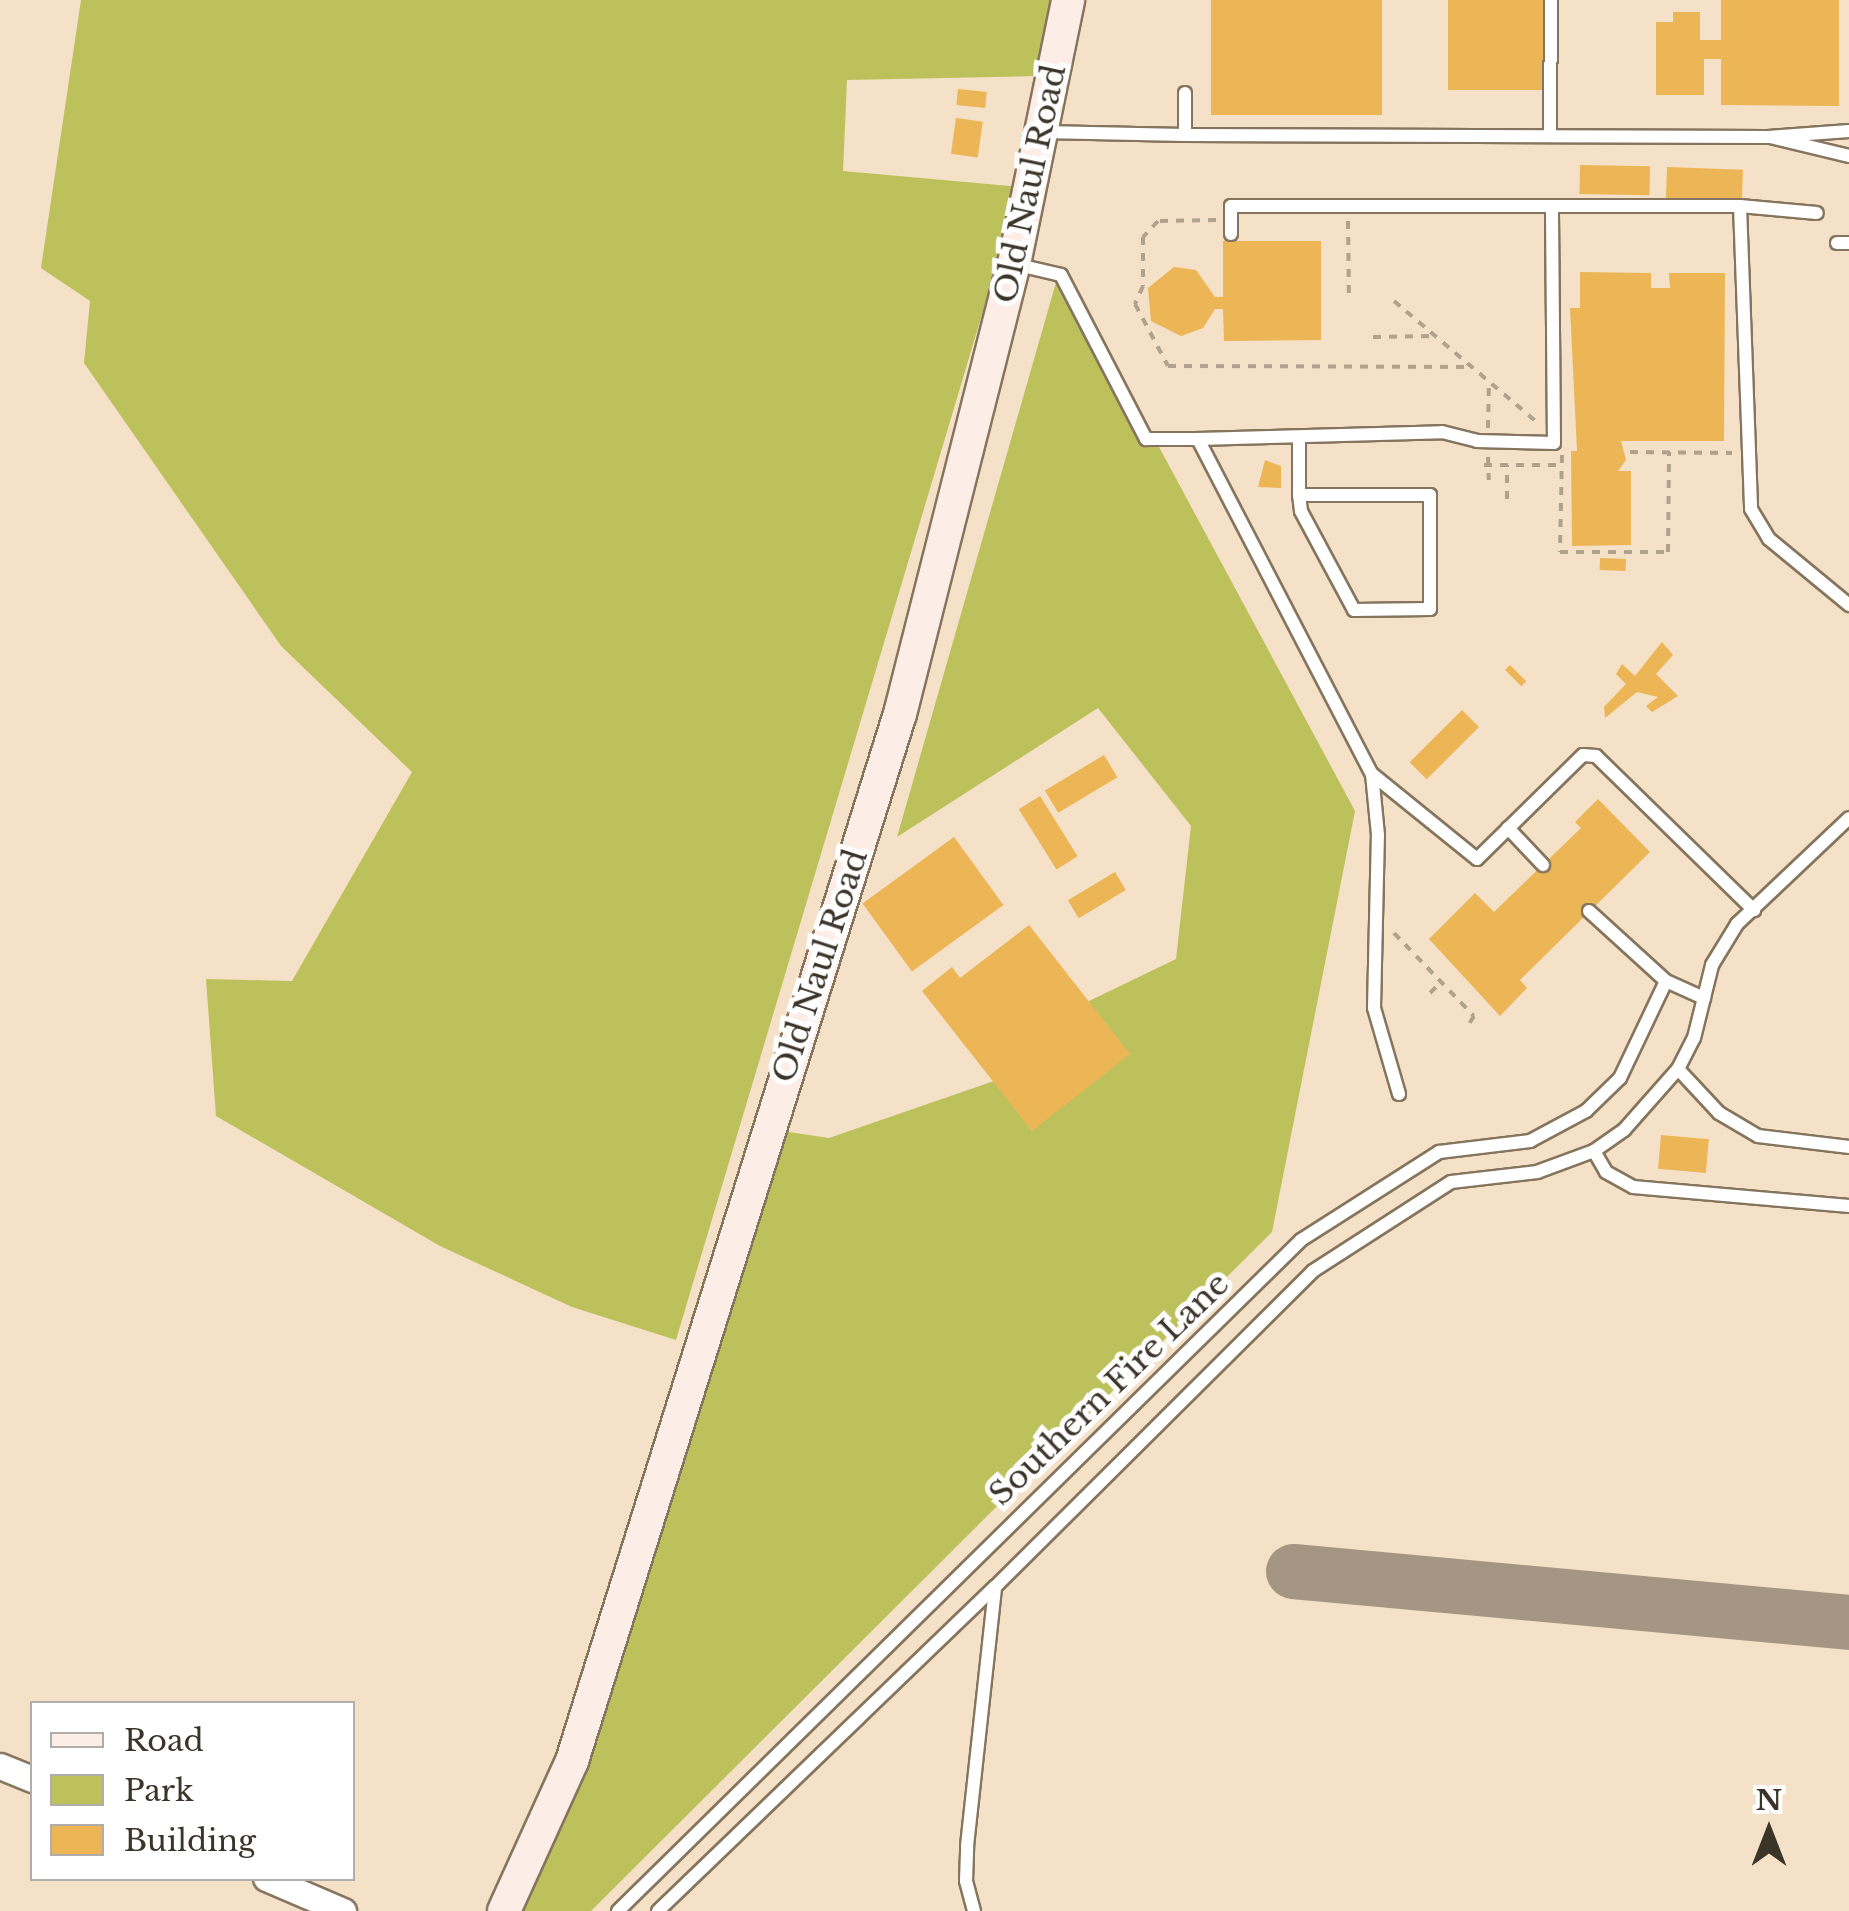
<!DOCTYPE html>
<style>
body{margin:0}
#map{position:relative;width:1849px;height:1911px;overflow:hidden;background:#f5e1c7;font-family:"Libre Baskerville",serif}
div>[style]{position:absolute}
.green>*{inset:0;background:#bdc15c}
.taxiway>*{height:55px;margin:-27.5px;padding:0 27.5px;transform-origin:27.5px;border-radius:27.5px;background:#a49682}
.building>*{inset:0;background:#ecb555;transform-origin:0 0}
.path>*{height:4px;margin-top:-2px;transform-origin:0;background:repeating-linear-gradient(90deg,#b1a28d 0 8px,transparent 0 16px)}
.roads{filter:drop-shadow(2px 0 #86755e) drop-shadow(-2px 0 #86755e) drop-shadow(0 2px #86755e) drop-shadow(0 -2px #86755e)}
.lane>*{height:12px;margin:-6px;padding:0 6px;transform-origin:6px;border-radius:6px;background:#fff}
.street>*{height:25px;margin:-12.5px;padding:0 12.5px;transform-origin:12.5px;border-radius:12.5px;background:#fff}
.secondary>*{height:32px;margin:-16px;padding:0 16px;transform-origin:16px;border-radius:16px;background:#fcede6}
span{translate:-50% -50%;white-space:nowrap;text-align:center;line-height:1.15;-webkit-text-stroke:10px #fff;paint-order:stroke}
.street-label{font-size:32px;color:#3b3429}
.legend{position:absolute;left:30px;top:1701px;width:325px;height:180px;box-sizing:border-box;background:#fff;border:2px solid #b1aea9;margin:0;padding:12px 18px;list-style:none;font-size:30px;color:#3b3429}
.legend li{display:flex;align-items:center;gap:20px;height:50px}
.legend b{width:50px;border:2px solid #b1aea9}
.north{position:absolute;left:1719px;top:1781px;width:100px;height:100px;-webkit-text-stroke:8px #fff;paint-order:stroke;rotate:0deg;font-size:28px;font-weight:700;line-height:40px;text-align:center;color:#3b3429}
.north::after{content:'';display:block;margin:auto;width:35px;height:45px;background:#3b3429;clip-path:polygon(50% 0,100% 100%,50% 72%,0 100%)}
</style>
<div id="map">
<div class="green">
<i style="clip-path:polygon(81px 0,1054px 0,1038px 76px,847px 80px,843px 171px,1020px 187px,676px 1340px,572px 1307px,440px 1246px,216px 1116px,206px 979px,292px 981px,412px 772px,281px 646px,84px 363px,90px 301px,41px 268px)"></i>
<i style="clip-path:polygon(1061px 265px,1355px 811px,1272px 1232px,591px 1911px,517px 1911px,559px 1832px,782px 1131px,829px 1138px,994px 1081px,1032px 1131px,1089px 1001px,1176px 959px,1191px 826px,1098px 708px,897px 837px)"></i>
</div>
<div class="taxiway">
<i style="left:1293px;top:1571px;width:558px;rotate:5.24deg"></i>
</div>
<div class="building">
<i style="left:1211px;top:0;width:171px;height:115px"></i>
<i style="left:1448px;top:0;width:96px;height:90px"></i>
<i style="clip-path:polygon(1721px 0,1839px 0,1839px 106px,1721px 105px,1721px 59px,1704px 59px,1704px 95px,1656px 95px,1656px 22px,1673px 22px,1673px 12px,1700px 12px,1700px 40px,1721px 40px)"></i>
<i style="left:958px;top:89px;width:29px;height:16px;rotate:6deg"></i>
<i style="left:956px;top:118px;width:27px;height:36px;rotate:8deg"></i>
<i style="left:1580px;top:165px;width:70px;height:29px;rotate:1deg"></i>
<i style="left:1667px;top:167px;width:76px;height:31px;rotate:2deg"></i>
<i style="clip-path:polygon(1223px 241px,1321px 241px,1321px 340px,1224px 341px,1223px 309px,1215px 309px,1203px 328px,1181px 336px,1151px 321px,1148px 288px,1174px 267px,1196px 270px,1215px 297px,1223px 297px)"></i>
<i style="clip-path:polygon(1580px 272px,1651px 273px,1651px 288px,1670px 288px,1669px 273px,1725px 273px,1724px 441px,1621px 441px,1626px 460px,1618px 471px,1631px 471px,1631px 545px,1572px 546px,1571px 451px,1577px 451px,1570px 308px,1580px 308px)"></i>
<i style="clip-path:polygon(1265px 460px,1281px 466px,1281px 488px,1258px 487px)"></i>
<i style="left:1600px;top:558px;width:26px;height:12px;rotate:2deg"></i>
<i style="clip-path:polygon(1662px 642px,1673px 655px,1656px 674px,1678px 696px,1652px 712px,1646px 706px,1658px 697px,1637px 692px,1605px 718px,1604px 707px,1626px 684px,1616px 674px,1622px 664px,1635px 676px)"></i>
<i style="left:1510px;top:665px;width:23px;height:7px;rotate:45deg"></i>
<i style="left:1462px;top:710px;width:24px;height:74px;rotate:45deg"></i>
<i style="left:1104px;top:755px;width:26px;height:69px;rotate:59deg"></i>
<i style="left:1040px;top:796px;width:71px;height:25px;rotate:58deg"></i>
<i style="clip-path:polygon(1598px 799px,1650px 852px,1520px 980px,1527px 988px,1500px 1016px,1429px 939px,1475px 893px,1494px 912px,1581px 828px,1575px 822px)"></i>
<i style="left:954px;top:837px;width:84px;height:113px;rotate:54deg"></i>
<i style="left:1115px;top:872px;width:21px;height:55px;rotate:59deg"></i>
<i style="clip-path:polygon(1029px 925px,1130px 1054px,1032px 1131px,922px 991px,952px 967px,960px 978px)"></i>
<i style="left:1661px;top:1135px;width:48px;height:34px;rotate:5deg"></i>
</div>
<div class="path">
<i style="left:1216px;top:220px;width:58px;rotate:179deg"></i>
<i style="left:1158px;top:221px;width:22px;rotate:133deg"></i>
<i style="left:1143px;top:237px;width:49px;rotate:90deg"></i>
<i style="left:1143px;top:286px;width:20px;rotate:114deg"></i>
<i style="left:1135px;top:304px;width:70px;rotate:62deg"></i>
<i style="left:1168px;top:366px;width:302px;rotate:0.2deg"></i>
<i style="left:1348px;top:221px;width:80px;rotate:89.3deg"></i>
<i style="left:1394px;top:301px;width:189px;rotate:40.3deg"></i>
<i style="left:1373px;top:337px;width:60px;rotate:-1deg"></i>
<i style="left:1488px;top:428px;width:46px;rotate:-88.8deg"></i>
<i style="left:1630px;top:452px;width:102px;rotate:0.6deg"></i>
<i style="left:1562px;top:455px;width:97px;rotate:91.2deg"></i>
<i style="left:1560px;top:552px;width:108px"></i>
<i style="left:1668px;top:552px;width:100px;rotate:-89.4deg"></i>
<i style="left:1488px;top:457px;width:23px;rotate:88deg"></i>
<i style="left:1484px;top:465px;width:78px"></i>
<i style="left:1507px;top:499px;width:34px;rotate:-90deg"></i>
<i style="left:1394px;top:933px;width:115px;rotate:46.1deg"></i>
<i style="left:1474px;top:1016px;width:15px;rotate:122deg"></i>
<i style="left:1430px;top:993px;width:16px;rotate:-45deg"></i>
</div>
<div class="roads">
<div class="lane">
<i style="left:1185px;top:93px;width:42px;rotate:90deg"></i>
<i style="left:1185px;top:135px;width:583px;rotate:0.2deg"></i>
<i style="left:1768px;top:137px;width:81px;rotate:-4.2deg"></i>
<i style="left:1043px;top:132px;width:142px;rotate:1.2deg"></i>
<i style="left:1550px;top:136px;width:136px;rotate:-89.6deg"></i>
<i style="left:1770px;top:137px;width:81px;rotate:13.5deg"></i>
<i style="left:1740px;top:206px;width:303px;rotate:87.9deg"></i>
<i style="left:1751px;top:509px;width:35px;rotate:59deg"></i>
<i style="left:1769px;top:539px;width:104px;rotate:39.5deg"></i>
<i style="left:1231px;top:234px;width:28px;rotate:-90deg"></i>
<i style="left:1231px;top:206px;width:509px"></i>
<i style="left:1740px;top:206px;width:77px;rotate:5.2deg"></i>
<i style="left:1837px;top:243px;width:12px"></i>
<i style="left:1014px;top:264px;width:48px;rotate:13.2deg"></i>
<i style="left:1061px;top:275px;width:185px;rotate:62.6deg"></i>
<i style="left:1146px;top:439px;width:52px"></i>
<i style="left:1198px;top:439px;width:377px;rotate:62.6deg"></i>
<i style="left:1198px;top:439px;width:244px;rotate:-1.6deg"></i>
<i style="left:1442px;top:432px;width:36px;rotate:14deg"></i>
<i style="left:1477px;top:441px;width:77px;rotate:1.5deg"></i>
<i style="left:1554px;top:443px;width:237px;rotate:-90.5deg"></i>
<i style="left:1299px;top:495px;width:131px"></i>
<i style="left:1430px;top:495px;width:114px;rotate:90deg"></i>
<i style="left:1430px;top:609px;width:76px;rotate:179.2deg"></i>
<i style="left:1354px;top:610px;width:112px;rotate:-118.2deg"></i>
<i style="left:1301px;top:511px;width:16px;rotate:-97deg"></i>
<i style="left:1299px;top:495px;width:54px;rotate:-90deg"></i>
<i style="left:1508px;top:828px;width:51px;rotate:46.6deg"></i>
<i style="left:1589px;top:911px;width:104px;rotate:42.3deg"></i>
<i style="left:1666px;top:981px;width:42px;rotate:24.1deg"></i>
<i style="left:1678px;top:1069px;width:60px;rotate:47deg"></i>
<i style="left:1719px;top:1113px;width:45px;rotate:30.5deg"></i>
<i style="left:1758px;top:1136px;width:92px;rotate:6.9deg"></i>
<i style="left:1399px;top:1094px;width:90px;rotate:-106.2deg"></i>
<i style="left:1374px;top:1008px;width:173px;rotate:-88.7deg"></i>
<i style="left:1378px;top:835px;width:61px;rotate:-95.6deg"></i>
<i style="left:1372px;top:774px;width:135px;rotate:39deg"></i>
<i style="left:1477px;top:859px;width:148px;rotate:-44.5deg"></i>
<i style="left:1583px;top:755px;width:13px;rotate:4deg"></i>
<i style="left:1596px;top:756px;width:221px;rotate:44.3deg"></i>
<i style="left:1594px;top:1151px;width:24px;rotate:60deg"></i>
<i style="left:1606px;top:1172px;width:31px;rotate:29deg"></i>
<i style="left:1633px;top:1187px;width:217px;rotate:5deg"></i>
<i style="left:618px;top:1911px;width:957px;rotate:-44.49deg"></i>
<i style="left:1301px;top:1240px;width:164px;rotate:-32.5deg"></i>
<i style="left:1439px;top:1152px;width:92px;rotate:-6.9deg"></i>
<i style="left:1530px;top:1141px;width:64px;rotate:-28.2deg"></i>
<i style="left:1586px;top:1111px;width:47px;rotate:-44.1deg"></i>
<i style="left:1620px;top:1078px;width:107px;rotate:-64.6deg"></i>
<i style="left:658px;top:1911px;width:467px;rotate:-43.9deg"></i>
<i style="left:974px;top:1911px;width:31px;rotate:-105deg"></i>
<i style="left:966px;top:1881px;width:35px;rotate:-88deg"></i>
<i style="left:967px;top:1846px;width:261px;rotate:-83.8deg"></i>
<i style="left:995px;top:1587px;width:448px;rotate:-44.8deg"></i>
<i style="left:1313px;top:1271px;width:164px;rotate:-32.8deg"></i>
<i style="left:1451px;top:1182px;width:87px;rotate:-6.6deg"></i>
<i style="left:1537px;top:1172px;width:61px;rotate:-20.2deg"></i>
<i style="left:1594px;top:1151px;width:37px;rotate:-35deg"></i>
<i style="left:1624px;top:1130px;width:81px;rotate:-48.5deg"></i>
<i style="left:1678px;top:1069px;width:35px;rotate:-63deg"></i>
<i style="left:1694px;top:1038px;width:75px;rotate:-76.1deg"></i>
<i style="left:1712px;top:965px;width:48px;rotate:-58.6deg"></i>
<i style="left:1737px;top:924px;width:154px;rotate:-43.4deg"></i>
</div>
<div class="street">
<i style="left:0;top:1766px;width:35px;rotate:22deg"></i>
<i style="left:266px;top:1878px;width:84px;rotate:23.2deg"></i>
</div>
<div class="secondary">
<i style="left:504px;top:1911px;width:165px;rotate:-65.6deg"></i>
<i style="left:572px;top:1761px;width:1097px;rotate:-72.61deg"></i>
<i style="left:900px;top:714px;width:464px;rotate:-75.8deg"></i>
<i style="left:1014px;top:264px;width:269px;rotate:-78.4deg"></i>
</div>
</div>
<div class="street-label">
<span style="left:1030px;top:184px;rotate:-78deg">Old Naul Road</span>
<span style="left:820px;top:966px;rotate:-72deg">Old Naul Road</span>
<span style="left:1109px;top:1389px;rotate:-44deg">Southern Fire Lane</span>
</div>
<ul class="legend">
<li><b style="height:12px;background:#fcede6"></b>Road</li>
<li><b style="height:28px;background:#bdc15c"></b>Park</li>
<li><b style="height:28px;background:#ecb555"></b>Building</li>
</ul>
<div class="north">N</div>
</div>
